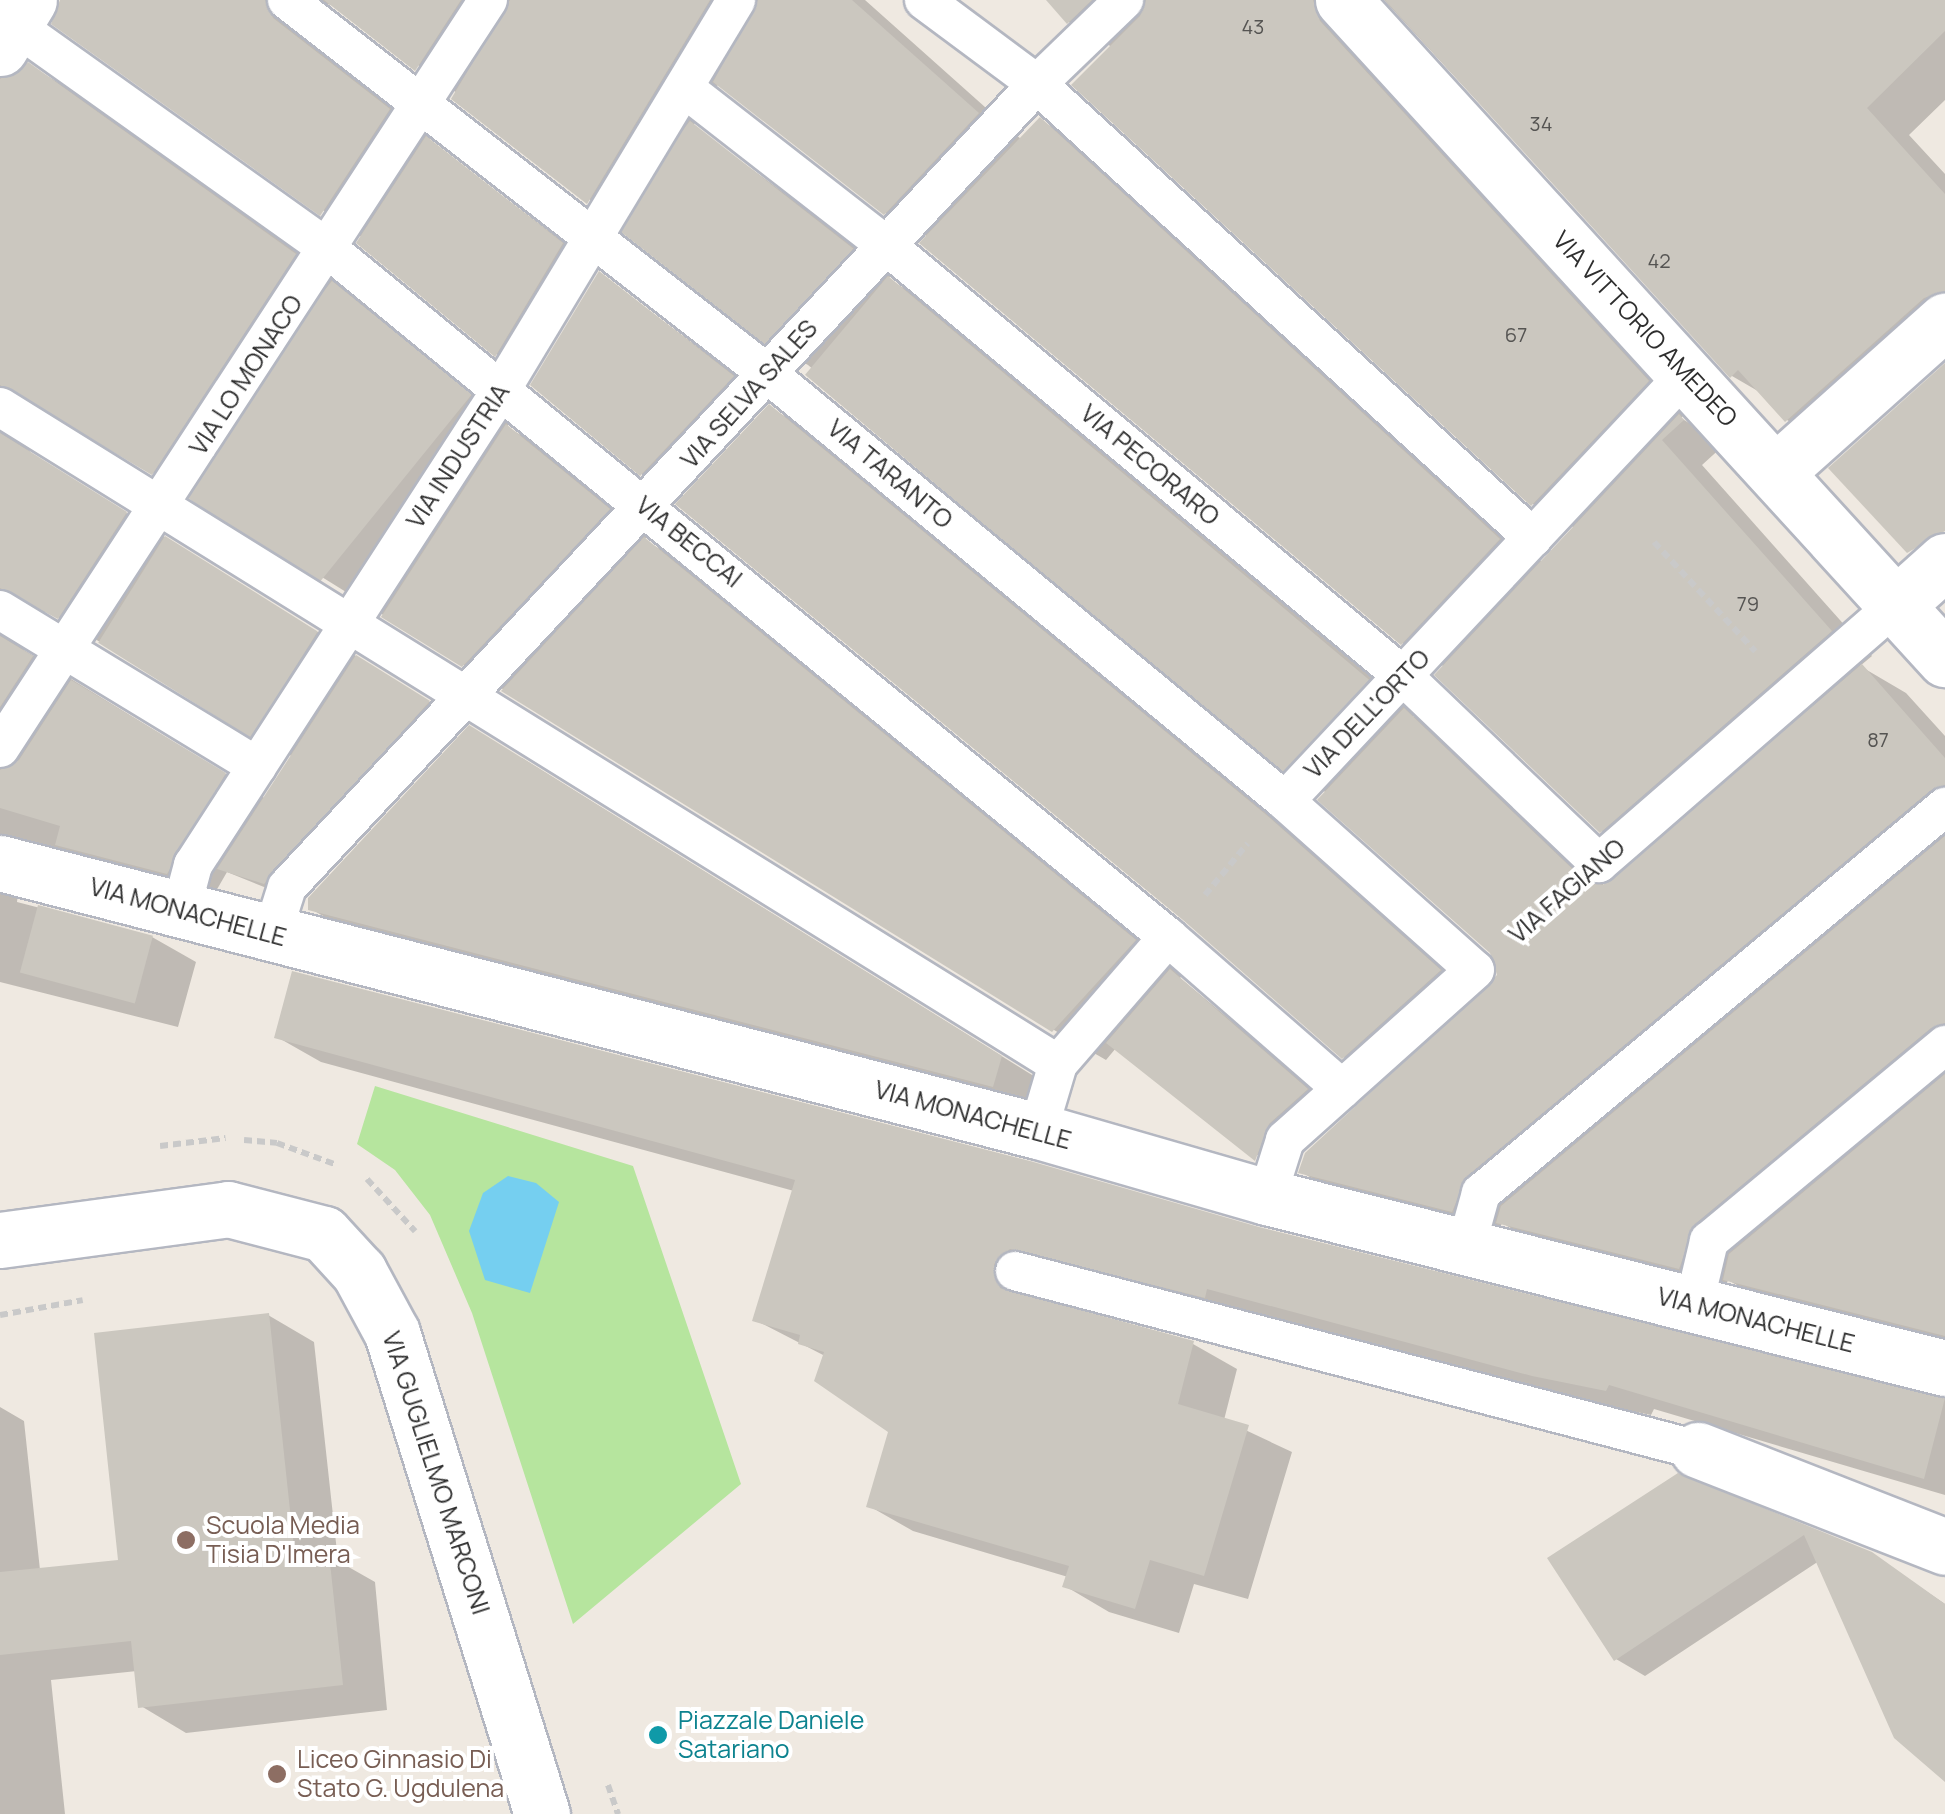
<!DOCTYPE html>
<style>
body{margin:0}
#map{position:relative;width:1945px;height:1814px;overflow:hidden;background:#efe9e1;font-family:Manrope,sans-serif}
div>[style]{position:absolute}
.green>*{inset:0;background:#b6e59e}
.water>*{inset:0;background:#75cff0}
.shadow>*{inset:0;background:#0003}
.building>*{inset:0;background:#cbc7bf;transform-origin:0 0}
.path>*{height:6px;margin-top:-3px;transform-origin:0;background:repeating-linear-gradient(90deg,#c9c9c9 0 8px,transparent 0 13px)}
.roads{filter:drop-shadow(2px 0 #b4b7c1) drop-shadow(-2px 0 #b4b7c1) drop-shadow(0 2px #b4b7c1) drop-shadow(0 -2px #b4b7c1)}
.lane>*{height:38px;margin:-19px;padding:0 19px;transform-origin:19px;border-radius:19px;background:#fff}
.street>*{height:55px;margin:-27.5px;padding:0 27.5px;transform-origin:27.5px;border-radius:27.5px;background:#fff}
.secondary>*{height:55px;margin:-27.5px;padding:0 27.5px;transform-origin:27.5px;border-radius:27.5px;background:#fff}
.dots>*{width:28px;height:28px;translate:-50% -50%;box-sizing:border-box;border:5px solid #fff;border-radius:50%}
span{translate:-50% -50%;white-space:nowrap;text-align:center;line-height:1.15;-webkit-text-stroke:8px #fff;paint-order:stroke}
.number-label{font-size:20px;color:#555452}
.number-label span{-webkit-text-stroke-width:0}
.street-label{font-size:25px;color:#2e2e2e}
.education-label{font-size:25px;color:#785e54}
.left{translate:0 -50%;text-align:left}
.culture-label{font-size:25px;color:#0d838f}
</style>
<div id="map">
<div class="green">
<i style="clip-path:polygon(375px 1086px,633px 1166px,741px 1484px,573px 1624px,472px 1313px,430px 1215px,395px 1170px,357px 1144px)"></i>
</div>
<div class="water">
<i style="clip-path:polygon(508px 1176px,536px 1183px,559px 1202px,530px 1293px,485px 1280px,469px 1231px,483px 1193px)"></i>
</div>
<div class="shadow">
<i style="clip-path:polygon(evenodd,0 0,16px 77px,28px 65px,73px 91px,374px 308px,511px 421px,507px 427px,548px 451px,649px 534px,644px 540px,697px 570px,1186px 971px,1180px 978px,1335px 1107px,1298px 1139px,1284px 1175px,1116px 1048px,1106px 1060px,1054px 1030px,55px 412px,35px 411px,24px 422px,23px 444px,33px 455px,457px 719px,294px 899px,227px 872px,212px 898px,21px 866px,17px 902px,152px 937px,196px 962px,178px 1027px,0 982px,0 0,48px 611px,293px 757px,266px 799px,24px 650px,24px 624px,48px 611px)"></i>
<i style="clip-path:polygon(evenodd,63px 0,865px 0,1022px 140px,1040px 120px,1092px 150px,1543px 563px,1575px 528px,1533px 504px,1112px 47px,1069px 22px,1049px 0,1375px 0,1691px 408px,1681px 418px,1724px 445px,1702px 465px,1872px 656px,1860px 666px,1906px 693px,1945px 736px,1945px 1348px,1770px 1304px,1728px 1280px,1724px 1292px,1543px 1247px,1502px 1223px,1497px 1235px,1345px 1197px,1301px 1172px,1386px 1081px,1343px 1057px,769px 407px,819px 436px,1320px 850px,1481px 993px,1500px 976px,1492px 952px,1327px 793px,1284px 768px,808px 365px,766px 341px,457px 93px,334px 5px,323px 4px,308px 24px,433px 136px,429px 141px,590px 262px,525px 371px,496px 354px,363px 238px,54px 23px,63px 0,719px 83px,885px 213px,928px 237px,1402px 643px,1445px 667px,1601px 831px,1643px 854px,1605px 886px,1448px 736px,1413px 716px,1420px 709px,941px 309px,888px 279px,893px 273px,693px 126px,719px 83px)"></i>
<i style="clip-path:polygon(1384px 0,1945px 0,1945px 100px,1909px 135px,1945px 174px,1945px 344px,1831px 445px,1787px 420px,1763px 394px,1732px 376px)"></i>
<i style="clip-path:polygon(600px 274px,761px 394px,670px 490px,642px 474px)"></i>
<i style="clip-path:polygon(522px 758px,1053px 1088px,1045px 1115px,363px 939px,311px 909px)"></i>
<i style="clip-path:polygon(277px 1037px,1259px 1230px,1945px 1399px,1945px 1495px,1654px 1409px,1651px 1415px,1579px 1400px,1252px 1313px,1249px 1321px,1036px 1292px,1039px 1301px,1193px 1344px,1237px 1369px,1224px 1420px,1292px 1452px,1248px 1599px,1194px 1584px,1179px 1633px,1109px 1612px,1065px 1586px,1068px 1577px,913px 1531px,869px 1506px,891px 1431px,825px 1356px,755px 1320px,794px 1191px,321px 1062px)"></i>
<i style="clip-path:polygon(268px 1315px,314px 1342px,338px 1561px,375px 1582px,387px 1710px,186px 1733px,141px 1706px,137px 1671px,51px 1680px,65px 1814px,0 1814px,0 1407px,24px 1421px,40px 1570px,121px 1562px)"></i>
<i style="clip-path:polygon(1678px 1476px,1871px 1554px,1945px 1604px,1945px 1779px,1819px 1561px,1645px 1676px,1616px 1659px)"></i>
</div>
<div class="building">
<i style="clip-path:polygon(60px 0,265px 0,273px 18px,390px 109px,320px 216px,51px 24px)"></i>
<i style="clip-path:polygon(324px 0,461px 0,415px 71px)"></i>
<i style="clip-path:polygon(510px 0,710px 0,587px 204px,451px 99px)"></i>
<i style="clip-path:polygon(758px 0,852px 0,979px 113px,884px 215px,713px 82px)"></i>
<i style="clip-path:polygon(1046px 0,1092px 0,1067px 24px)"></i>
<i style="clip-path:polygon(1146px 0,1313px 0,1320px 21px,1649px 381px,1531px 506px,1071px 85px,1140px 16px)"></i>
<i style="clip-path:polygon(1385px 0,1945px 0,1945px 31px,1867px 108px,1945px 194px,1945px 291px,1924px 298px,1785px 422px,1738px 370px,1730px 378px)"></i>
<i style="clip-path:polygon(28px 62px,296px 254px,152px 475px,0 385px,0 79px)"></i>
<i style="clip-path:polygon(1040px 117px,1500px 539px,1401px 645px,919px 243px)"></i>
<i style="left:690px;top:121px;width:207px;height:130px;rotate:38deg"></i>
<i style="clip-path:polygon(426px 136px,563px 243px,495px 357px,356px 243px)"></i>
<i style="clip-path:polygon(599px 271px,734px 376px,640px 476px,530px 385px)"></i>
<i style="left:888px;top:276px;width:628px;height:129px;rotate:40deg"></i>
<i style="left:332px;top:281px;width:180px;height:259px;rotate:39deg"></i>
<i style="clip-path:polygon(1945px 363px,1945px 531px,1907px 553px,1828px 468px)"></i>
<i style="clip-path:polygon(769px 404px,1270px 818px,1441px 970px,1342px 1059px,1183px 920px,675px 504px)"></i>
<i style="clip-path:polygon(1679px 414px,1684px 420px,1662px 440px,1832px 631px,1600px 833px,1434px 675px)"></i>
<i style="clip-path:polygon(506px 424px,610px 509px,462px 667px,381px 617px)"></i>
<i style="clip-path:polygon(0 433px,127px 512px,58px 619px,0 588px)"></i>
<i style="left:165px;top:536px;width:180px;height:126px;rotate:32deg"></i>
<i style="clip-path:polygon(644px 537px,1136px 940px,1052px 1032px,501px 691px)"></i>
<i style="clip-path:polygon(0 636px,33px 656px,0 707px)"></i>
<i style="clip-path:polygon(356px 655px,430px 701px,264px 884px,217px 869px)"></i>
<i style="clip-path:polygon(1862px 664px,1945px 758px,1945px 785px,1931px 790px,1467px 1176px,1452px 1212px,1298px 1173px,1305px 1153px,1497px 975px,1490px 953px,1317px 800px,1404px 708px,1583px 879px,1603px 885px)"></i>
<i style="clip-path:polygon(71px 680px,226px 773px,167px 874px,55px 845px,60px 826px,0 808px,0 770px,19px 760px)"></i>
<i style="clip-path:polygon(469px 725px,1002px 1056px,993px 1087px,308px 910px,308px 898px)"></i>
<i style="clip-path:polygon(1945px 836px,1945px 1023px,1931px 1028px,1695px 1224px,1679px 1269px,1496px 1223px,1501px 1206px)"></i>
<i style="left:38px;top:905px;width:119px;height:70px;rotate:15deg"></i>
<i style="clip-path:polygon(1170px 969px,1308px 1089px,1269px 1124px,1255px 1161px,1106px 1043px)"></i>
<i style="clip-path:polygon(292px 971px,1030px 1161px,1259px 1227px,1945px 1398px,1924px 1479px,1609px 1385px,1606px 1391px,1532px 1376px,1207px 1289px,1205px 1298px,1010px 1249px,994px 1264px,1000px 1288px,1194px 1341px,1178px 1404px,1249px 1425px,1204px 1576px,1150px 1560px,1135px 1609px,1062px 1587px,1069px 1566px,866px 1507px,888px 1432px,814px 1381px,824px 1352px,798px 1344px,800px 1335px,752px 1321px,795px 1180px,274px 1038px)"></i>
<i style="clip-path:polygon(1945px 1074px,1945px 1336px,1723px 1280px,1729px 1254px)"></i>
<i style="clip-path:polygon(269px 1313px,295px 1557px,329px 1553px,343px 1685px,138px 1708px,131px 1641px,0 1655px,0 1572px,118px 1560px,94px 1333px)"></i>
<i style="clip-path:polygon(1678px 1473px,1872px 1552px,1945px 1604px,1945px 1782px,1894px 1738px,1804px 1535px,1614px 1661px,1547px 1558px)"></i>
</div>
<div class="path">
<i style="left:1654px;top:542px;width:149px;rotate:47.2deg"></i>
<i style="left:1205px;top:895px;width:67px;rotate:-50.4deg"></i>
<i style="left:1518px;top:933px;width:52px;rotate:-40.4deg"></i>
<i style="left:244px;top:1140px;width:33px;rotate:5deg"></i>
<i style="left:277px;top:1143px;width:64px;rotate:20.1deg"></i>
<i style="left:160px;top:1146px;width:66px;rotate:-6.9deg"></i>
<i style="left:367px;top:1179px;width:71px;rotate:47.3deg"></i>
<i style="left:0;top:1315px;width:84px;rotate:-10.2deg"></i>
<i style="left:608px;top:1785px;width:31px;rotate:71deg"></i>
</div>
<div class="roads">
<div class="lane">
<i style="left:287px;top:0;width:609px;rotate:37.87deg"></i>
<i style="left:768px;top:374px;width:671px;rotate:39.55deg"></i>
<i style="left:1285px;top:801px;width:254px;rotate:41.7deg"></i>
<i style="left:1475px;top:970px;width:255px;rotate:138.2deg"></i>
<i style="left:1285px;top:1140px;width:60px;rotate:107.5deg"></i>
<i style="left:924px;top:0;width:141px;rotate:36.6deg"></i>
<i style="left:1037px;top:84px;width:672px;rotate:42.47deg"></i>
<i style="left:13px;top:24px;width:387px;rotate:35.5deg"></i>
<i style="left:328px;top:249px;width:1086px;rotate:39.32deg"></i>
<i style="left:1168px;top:937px;width:231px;rotate:41.1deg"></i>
<i style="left:684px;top:88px;width:256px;rotate:37.9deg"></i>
<i style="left:886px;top:245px;width:673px;rotate:39.82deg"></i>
<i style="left:1403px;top:676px;width:271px;rotate:43.7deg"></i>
<i style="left:1599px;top:863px;width:393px;rotate:-41deg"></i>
<i style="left:0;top:407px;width:1245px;rotate:31.84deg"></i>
<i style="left:1058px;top:1064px;width:70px;rotate:106.6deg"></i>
<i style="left:0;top:610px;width:301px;rotate:31.3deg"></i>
<i style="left:0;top:748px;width:893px;rotate:-56.88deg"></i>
<i style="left:1285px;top:801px;width:586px;rotate:-46.8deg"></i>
<i style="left:181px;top:910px;width:47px;rotate:-75.1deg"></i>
<i style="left:193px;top:865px;width:566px;rotate:-57.04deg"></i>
<i style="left:501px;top:390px;width:455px;rotate:-58.9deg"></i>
<i style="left:272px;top:934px;width:49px;rotate:-72.3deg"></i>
<i style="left:287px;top:887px;width:1099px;rotate:-46.95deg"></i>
<i style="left:1037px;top:84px;width:121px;rotate:-44deg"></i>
<i style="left:1058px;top:1064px;width:168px;rotate:-49.1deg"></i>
<i style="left:1466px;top:1247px;width:56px;rotate:-74.5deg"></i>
<i style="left:1481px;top:1193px;width:604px;rotate:-39.76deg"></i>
<i style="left:1015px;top:1271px;width:706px;rotate:14.69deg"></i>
<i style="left:1694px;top:1304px;width:65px;rotate:-76.6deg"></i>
<i style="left:1709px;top:1241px;width:307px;rotate:-39.7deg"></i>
</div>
<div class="street">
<i style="left:0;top:48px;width:56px;rotate:-58.9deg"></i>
<i style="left:1776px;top:472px;width:227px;rotate:-41.8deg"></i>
<i style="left:1896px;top:605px;width:66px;rotate:-41.9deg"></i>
<i style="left:0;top:863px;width:1072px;rotate:14.48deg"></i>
<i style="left:1038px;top:1131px;width:238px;rotate:16.1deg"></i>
<i style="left:1267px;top:1197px;width:699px;rotate:14.16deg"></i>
<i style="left:0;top:1240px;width:230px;rotate:-7.7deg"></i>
<i style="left:228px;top:1209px;width:99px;rotate:14.6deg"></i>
<i style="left:324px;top:1234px;width:52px;rotate:47.4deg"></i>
<i style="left:359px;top:1272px;width:69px;rotate:61.6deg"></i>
<i style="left:392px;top:1333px;width:504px;rotate:72.68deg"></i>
<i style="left:1698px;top:1450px;width:265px;rotate:21.4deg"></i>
</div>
<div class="secondary">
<i style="left:1343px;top:0;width:893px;rotate:47.59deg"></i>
</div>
</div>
<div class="dots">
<i style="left:186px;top:1540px;background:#8d6e63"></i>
<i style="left:658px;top:1735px;background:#0f9aa8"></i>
<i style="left:277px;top:1774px;background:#8d6e63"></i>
</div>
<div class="number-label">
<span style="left:1253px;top:26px">43</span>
<span style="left:1541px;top:123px">34</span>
<span style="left:1659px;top:260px">42</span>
<span style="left:1516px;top:334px">67</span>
<span style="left:1748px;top:603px">79</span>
<span style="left:1878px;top:739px">87</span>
</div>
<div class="street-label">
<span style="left:1645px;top:329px;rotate:47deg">VIA VITTORIO AMEDEO</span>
<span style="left:246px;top:375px;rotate:-57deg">VIA LO MONACO</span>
<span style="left:749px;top:394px;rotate:-48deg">VIA SELVA SALES</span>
<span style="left:458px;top:456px;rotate:-57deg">VIA INDUSTRIA</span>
<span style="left:1150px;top:465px;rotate:40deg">VIA PECORARO</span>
<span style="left:890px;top:474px;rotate:40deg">VIA TARANTO</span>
<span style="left:689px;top:542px;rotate:39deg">VIA BECCAI</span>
<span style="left:1367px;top:714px;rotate:-46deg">VIA DELL'ORTO</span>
<span style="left:1567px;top:891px;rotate:-41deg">VIA FAGIANO</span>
<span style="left:188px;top:912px;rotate:15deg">VIA MONACHELLE</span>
<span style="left:973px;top:1115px;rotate:15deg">VIA MONACHELLE</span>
<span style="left:1756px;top:1320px;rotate:14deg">VIA MONACHELLE</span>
<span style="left:436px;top:1473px;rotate:72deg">VIA GUGLIELMO MARCONI</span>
</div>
<div class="education-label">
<span class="left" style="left:206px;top:1540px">Scuola Media<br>Tisia D'Imera</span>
<span class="left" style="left:297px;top:1774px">Liceo Ginnasio Di<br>Stato G. Ugdulena</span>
</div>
<div class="culture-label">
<span class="left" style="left:678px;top:1735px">Piazzale Daniele<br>Satariano</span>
</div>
</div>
